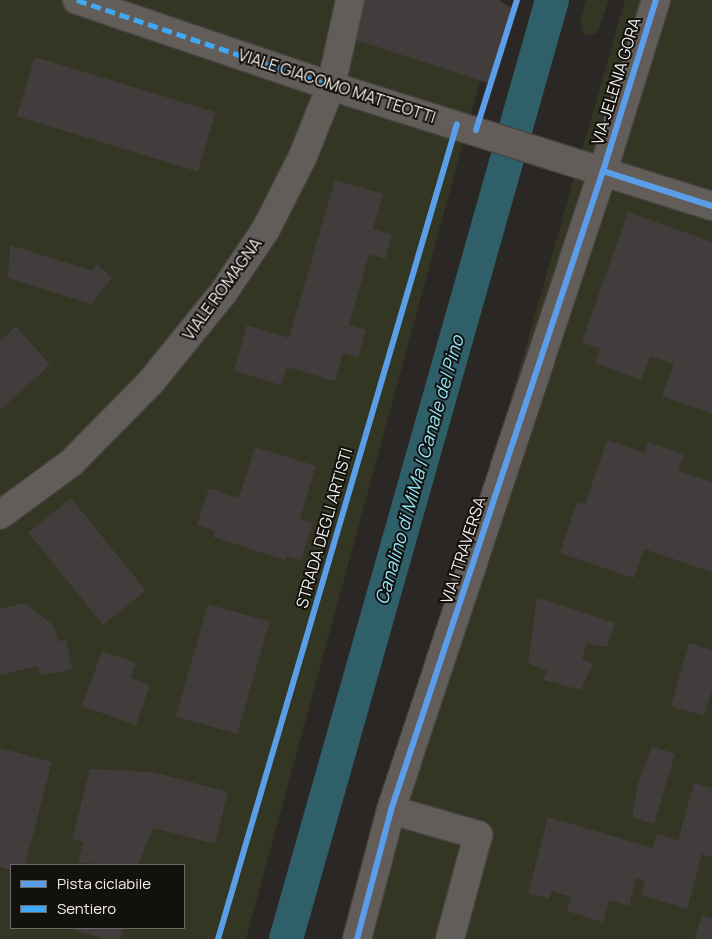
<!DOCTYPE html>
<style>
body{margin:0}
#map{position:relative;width:712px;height:939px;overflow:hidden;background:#2a2724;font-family:Manrope,sans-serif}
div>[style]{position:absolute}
.green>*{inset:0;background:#333622}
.canal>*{height:34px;margin:-17px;padding:0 17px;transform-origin:17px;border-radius:17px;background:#2f5f68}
.building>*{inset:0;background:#433c3d;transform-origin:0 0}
.roads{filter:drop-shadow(1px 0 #454341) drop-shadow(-1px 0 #454341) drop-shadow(0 1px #454341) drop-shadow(0 -1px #454341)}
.minor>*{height:28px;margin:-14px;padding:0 14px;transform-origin:14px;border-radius:14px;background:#635d5a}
.quiet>*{height:5px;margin-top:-2.5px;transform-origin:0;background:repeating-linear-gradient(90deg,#3fa9f5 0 10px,transparent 0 15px)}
.cycleway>*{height:6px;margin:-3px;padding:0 3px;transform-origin:3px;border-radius:3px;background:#5a9eea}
span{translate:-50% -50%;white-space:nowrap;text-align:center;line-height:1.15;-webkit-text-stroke:4px #13110e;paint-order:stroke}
.street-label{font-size:16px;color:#f4f0ec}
.water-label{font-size:18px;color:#90e7fb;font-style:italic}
.legend{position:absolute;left:10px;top:864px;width:175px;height:65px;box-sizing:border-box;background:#13110e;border:1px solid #6d6a67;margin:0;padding:6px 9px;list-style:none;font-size:15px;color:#f4f0ec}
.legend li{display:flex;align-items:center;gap:10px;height:25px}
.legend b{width:25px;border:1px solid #6d6a67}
</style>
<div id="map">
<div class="green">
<i style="clip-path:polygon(evenodd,0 0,502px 0,246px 939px,0 939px,0 0,11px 865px,184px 865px,184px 928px,11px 928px,11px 865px)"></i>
<i style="clip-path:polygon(586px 0,609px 0,597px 33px,584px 36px,580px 22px)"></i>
<i style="clip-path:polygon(625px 0,712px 0,712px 939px,356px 939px)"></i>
</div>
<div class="canal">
<i style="left:286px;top:939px;width:976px;rotate:-74.18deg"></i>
</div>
<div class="building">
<i style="clip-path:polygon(360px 0,498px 0,512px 8px,488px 83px,350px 38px)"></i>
<i style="left:35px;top:57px;width:189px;height:62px;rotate:17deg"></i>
<i style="clip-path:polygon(335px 180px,383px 194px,373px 229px,392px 235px,385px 259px,369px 254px,349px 325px,366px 330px,358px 357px,343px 353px,335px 381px,287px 367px,281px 385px,234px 371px,247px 325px,289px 338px)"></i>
<i style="clip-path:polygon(628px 212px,712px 242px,712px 414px,662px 396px,674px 364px,650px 356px,641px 380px,595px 363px,600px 349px,582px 342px)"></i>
<i style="clip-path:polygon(10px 245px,93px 271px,96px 263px,112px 278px,91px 304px,8px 278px)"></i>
<i style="clip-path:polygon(16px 326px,50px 365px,0 410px,0 341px)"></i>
<i style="clip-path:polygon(607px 440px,645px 453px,648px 442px,684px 454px,678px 471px,712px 482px,712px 572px,644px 549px,634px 578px,560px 553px,577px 502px,585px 505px)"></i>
<i style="clip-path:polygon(255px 447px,316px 466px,300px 519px,313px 523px,301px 560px,287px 556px,285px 560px,213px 537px,215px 531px,197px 525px,209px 488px,239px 498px)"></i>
<i style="left:71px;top:498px;width:119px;height:55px;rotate:51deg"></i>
<i style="clip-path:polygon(537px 597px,615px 623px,607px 647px,587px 643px,582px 658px,593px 664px,581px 690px,543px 680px,547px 671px,528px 663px)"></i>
<i style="clip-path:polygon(25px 603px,54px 626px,58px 641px,66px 640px,72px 669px,40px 676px,38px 666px,0 675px,0 609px)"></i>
<i style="left:208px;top:604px;width:64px;height:117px;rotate:16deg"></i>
<i style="clip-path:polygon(689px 643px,712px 650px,712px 690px,704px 716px,671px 706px)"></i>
<i style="clip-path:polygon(102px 651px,136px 663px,131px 678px,150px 685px,136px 725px,82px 706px)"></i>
<i style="clip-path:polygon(652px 746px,675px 754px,654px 824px,632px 817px,638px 784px)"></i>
<i style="clip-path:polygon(0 748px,52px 762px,25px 865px,11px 865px,11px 870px,0 867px)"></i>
<i style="clip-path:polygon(90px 769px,153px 772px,228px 792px,215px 844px,153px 828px,138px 865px,78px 863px,84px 842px,72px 839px)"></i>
<i style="clip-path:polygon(694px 783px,712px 788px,712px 857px,702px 854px,687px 909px,641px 895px,645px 881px,636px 878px,629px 906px,609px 900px,603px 922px,567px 911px,571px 897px,552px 891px,549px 899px,528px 893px,548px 817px,653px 848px,657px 834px,678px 840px)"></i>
<i style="clip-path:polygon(702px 915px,712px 918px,712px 939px,695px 939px)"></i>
<i style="clip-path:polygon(74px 928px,123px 928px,120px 939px,106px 939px,74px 930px)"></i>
</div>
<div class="roads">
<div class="minor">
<i style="left:77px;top:0;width:268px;rotate:18.7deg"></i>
<i style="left:331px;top:86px;width:399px;rotate:17.5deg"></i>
<i style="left:0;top:515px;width:88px;rotate:-36.2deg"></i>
<i style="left:71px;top:463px;width:112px;rotate:-45.4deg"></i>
<i style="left:150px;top:383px;width:116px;rotate:-51deg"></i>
<i style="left:223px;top:293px;width:77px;rotate:-56.1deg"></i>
<i style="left:266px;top:229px;width:82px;rotate:-63.1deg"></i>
<i style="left:303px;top:156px;width:75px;rotate:-68.2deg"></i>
<i style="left:331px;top:86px;width:88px;rotate:-77.5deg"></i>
<i style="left:391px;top:810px;width:91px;rotate:16deg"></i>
<i style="left:478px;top:835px;width:108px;rotate:105.1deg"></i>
<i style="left:357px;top:939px;width:133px;rotate:-75.2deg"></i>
<i style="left:391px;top:810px;width:673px;rotate:-71.65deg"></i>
<i style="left:603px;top:171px;width:179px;rotate:-72.8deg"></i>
</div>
</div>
<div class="quiet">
<i style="left:77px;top:0;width:268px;rotate:18.7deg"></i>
</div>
<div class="cycleway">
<i style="left:476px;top:130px;width:136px;rotate:-72.5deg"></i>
<i style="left:603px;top:171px;width:114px;rotate:17.8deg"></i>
<i style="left:218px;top:939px;width:849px;rotate:-73.66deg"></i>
<i style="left:357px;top:939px;width:133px;rotate:-75.2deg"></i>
<i style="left:391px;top:810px;width:673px;rotate:-71.65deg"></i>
<i style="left:603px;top:171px;width:179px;rotate:-72.8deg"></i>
</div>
<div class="street-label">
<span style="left:616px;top:81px;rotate:-73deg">VIA JELENIA GORA</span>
<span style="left:337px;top:86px;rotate:18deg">VIALE GIACOMO MATTEOTTI</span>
<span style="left:222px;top:289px;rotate:-54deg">VIALE ROMAGNA</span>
<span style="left:324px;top:528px;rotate:-74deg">STRADA DEGLI ARTISTI</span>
<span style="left:463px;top:550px;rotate:-72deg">VIA I TRAVERSA</span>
</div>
<div class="water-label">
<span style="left:419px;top:470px;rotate:-74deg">Canalino di MiMa | Canale del Pino</span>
</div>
<ul class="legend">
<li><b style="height:6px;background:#5a9eea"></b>Pista ciclabile</li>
<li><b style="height:6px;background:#3fa9f5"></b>Sentiero</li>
</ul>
</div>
